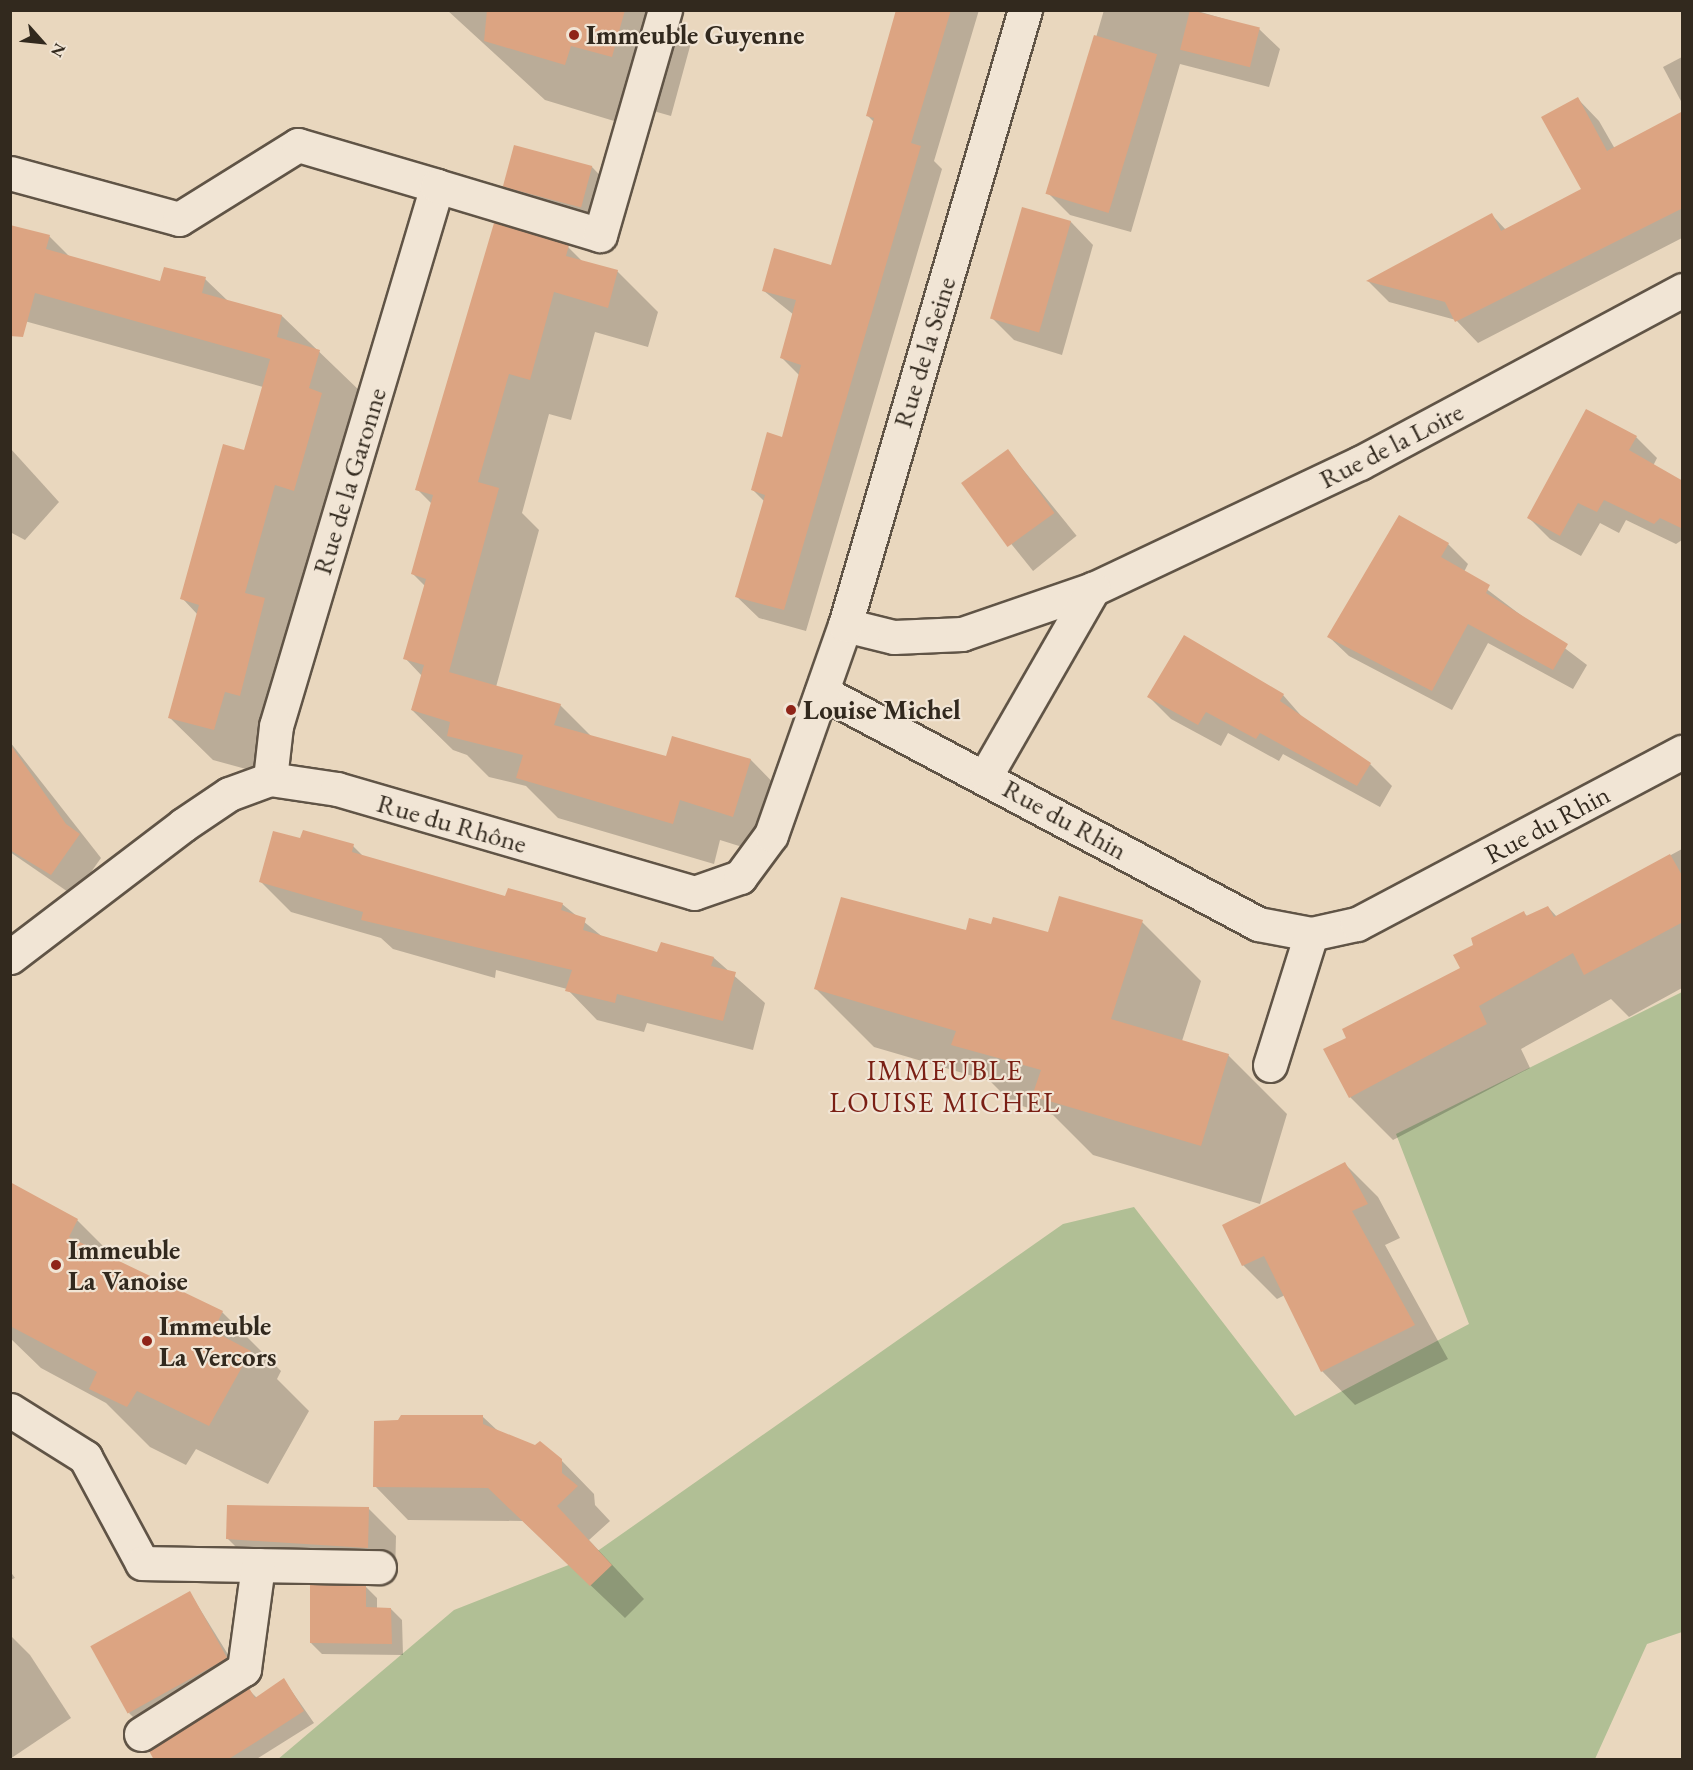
<!DOCTYPE html>
<meta charset="utf-8">
<style>
body{margin:0}
#map{position:relative;width:1693px;height:1770px;overflow:hidden;background:#e9d7be;font-family:"EB Garamond",serif}
div>[style]{position:absolute}
.green>*{inset:0;background:#b1bf95}
.shadow>*{inset:0;background:#0003;transform-origin:0 0}
.building>*{inset:0;background:#dca482;transform-origin:0 0}
.roads{filter:drop-shadow(2px 0 #605446) drop-shadow(-2px 0 #605446) drop-shadow(0 2px #605446) drop-shadow(0 -2px #605446)}
.street>*{height:33px;margin:-16.5px;padding:0 16.5px;transform-origin:16.5px;border-radius:16.5px;background:#f1e5d5}
.dots>*{width:16px;height:16px;translate:-50% -50%;box-sizing:border-box;border:3px solid #f1e5d5;border-radius:50%}
span{translate:-50% -50%;white-space:nowrap;text-align:center;line-height:1.15;-webkit-text-stroke:4.5px #f1e5d5;paint-order:stroke}
.poi-label{font-size:27px;color:#32291e;font-weight:700}
.left{translate:0 -50%;text-align:left}
.street-label{font-size:27px;color:#32291e}
.neighbourhood-label{font-size:28px;color:#7a1f14;letter-spacing:1.5px}
.frame{position:absolute;inset:0;border:12px solid #32291e;pointer-events:none}
.north{position:absolute;left:12px;top:12px;width:60px;height:60px;-webkit-text-stroke:4px #f1e5d5;paint-order:stroke;rotate:117deg;font-size:16px;font-weight:700;line-height:24px;text-align:center;color:#32291e}
.north::after{content:'';display:block;margin:auto;width:21px;height:27px;background:#32291e;clip-path:polygon(50% 0,100% 100%,50% 72%,0 100%)}
</style>
<div id="map">
<div class="green">
<i style="clip-path:polygon(1682px 992px,1682px 1632px,1647px 1644px,1595px 1759px,277px 1760px,454px 1610px,589px 1557px,1063px 1224px,1134px 1207px,1295px 1416px,1469px 1324px,1396px 1134px)"></i>
</div>
<div class="shadow">
<i style="clip-path:polygon(447px 10px,663px 10px,692px 39px,671px 116px,629px 104px,624px 124px,545px 100px)"></i>
<i style="clip-path:polygon(899px 10px,979px 10px,934px 161px,942px 169px,806px 631px,759px 618px,736px 596px,765px 502px,752px 489px,783px 439px,800px 376px,782px 358px,794px 315px,764px 291px,832px 267px,874px 122px,867px 115px)"></i>
<i style="clip-path:polygon(1104px 10px,1194px 10px,1259px 29px,1280px 49px,1269px 87px,1180px 64px,1131px 232px,1070px 215px,1050px 195px)"></i>
<i style="clip-path:polygon(1682px 57px,1682px 103px,1663px 67px)"></i>
<i style="clip-path:polygon(1578px 99px,1599px 121px,1615px 149px,1682px 113px,1682px 238px,1478px 343px,1456px 320px,1389px 302px,1368px 281px,1492px 215px,1506px 230px,1583px 189px)"></i>
<i style="clip-path:polygon(515px 147px,592px 167px,614px 190px,602px 231px,529px 209px,507px 186px)"></i>
<i style="clip-path:polygon(1023px 208px,1071px 222px,1093px 245px,1062px 355px,1014px 340px,992px 318px)"></i>
<i style="clip-path:polygon(49px 236px,71px 258px,161px 282px,205px 279px,229px 302px,282px 316px,363px 394px,257px 772px,213px 760px,169px 717px,198px 615px,182px 598px,245px 451px,263px 387px,10px 317px)"></i>
<i style="clip-path:polygon(568px 247px,584px 263px,617px 271px,658px 312px,648px 347px,595px 332px,571px 420px,549px 414px,522px 513px,539px 530px,496px 687px,560px 705px,592px 737px,667px 758px,673px 738px,751px 760px,791px 801px,774px 857px,720px 840px,714px 864px,558px 818px,526px 786px,489px 777px,467px 755px,453px 750px,412px 710px,422px 676px,405px 658px,425px 586px,413px 574px,432px 504px,417px 489px)"></i>
<i style="clip-path:polygon(1636px 437px,1657px 458px,1653px 466px,1682px 485px,1682px 540px,1676px 544px,1626px 520px,1619px 533px,1600px 523px,1581px 556px,1550px 539px,1528px 517px)"></i>
<i style="clip-path:polygon(10px 448px,59px 502px,25px 540px,10px 532px)"></i>
<i style="left:1008px;top:451px;width:109px;height:56px;rotate:51deg"></i>
<i style="clip-path:polygon(1448px 544px,1468px 564px,1464px 572px,1587px 665px,1573px 689px,1488px 643px,1452px 710px,1349px 656px,1329px 637px)"></i>
<i style="clip-path:polygon(1283px 695px,1304px 719px,1370px 764px,1392px 786px,1380px 807px,1283px 754px,1279px 761px,1228px 733px,1221px 746px,1171px 719px,1149px 697px)"></i>
<i style="clip-path:polygon(10px 742px,101px 858px,74px 896px,10px 852px)"></i>
<i style="clip-path:polygon(301px 840px,353px 846px,364px 857px,506px 897px,562px 904px,604px 938px,658px 954px,714px 958px,765px 1003px,753px 1050px,647px 1023px,644px 1032px,597px 1020px,567px 989px,496px 970px,495px 978px,393px 949px,381px 938px,291px 912px,261px 882px)"></i>
<i style="clip-path:polygon(1682px 849px,1682px 988px,1629px 1017px,1611px 999px,1521px 1049px,1530px 1068px,1393px 1140px,1350px 1097px,1347px 1038px,1462px 969px,1475px 945px,1524px 913px,1528px 917px,1548px 907px,1557px 917px)"></i>
<i style="clip-path:polygon(1142px 922px,1201px 981px,1182px 1041px,1228px 1055px,1287px 1114px,1260px 1204px,1093px 1155px,1053px 1115px,1012px 1103px,990px 1081px,874px 1047px,815px 988px,992px 926px,1049px 934px)"></i>
<i style="clip-path:polygon(1345px 1164px,1378px 1197px,1400px 1238px,1385px 1245px,1448px 1359px,1355px 1405px,1322px 1371px,1285px 1295px,1277px 1299px,1243px 1265px)"></i>
<i style="clip-path:polygon(10px 1184px,77px 1220px,121px 1264px,222px 1312px,281px 1371px,277px 1379px,309px 1411px,268px 1484px,196px 1449px,186px 1465px,150px 1447px,106px 1403px,41px 1368px,10px 1338px)"></i>
<i style="clip-path:polygon(483px 1417px,498px 1431px,561px 1460px,594px 1494px,595px 1505px,610px 1521px,589px 1540px,644px 1599px,625px 1618px,523px 1521px,408px 1520px,375px 1486px)"></i>
<i style="clip-path:polygon(368px 1508px,396px 1536px,395px 1576px,256px 1567px,228px 1539px)"></i>
<i style="clip-path:polygon(10px 1571px,15px 1578px,10px 1580px)"></i>
<i style="clip-path:polygon(366px 1587px,377px 1598px,377px 1609px,391px 1609px,402px 1620px,403px 1655px,322px 1654px,311px 1643px)"></i>
<i style="clip-path:polygon(190px 1593px,237px 1669px,141px 1725px,129px 1713px)"></i>
<i style="clip-path:polygon(10px 1635px,30px 1655px,71px 1718px,10px 1759px)"></i>
<i style="clip-path:polygon(284px 1680px,314px 1723px,255px 1760px,157px 1760px,249px 1690px,257px 1698px)"></i>
</div>
<div class="building">
<i style="clip-path:polygon(487px 10px,625px 10px,612px 57px,571px 46px,565px 65px,484px 41px)"></i>
<i style="clip-path:polygon(896px 10px,951px 10px,911px 143px,921px 146px,784px 610px,735px 597px,765px 495px,751px 490px,767px 432px,782px 437px,801px 365px,780px 358px,796px 300px,762px 291px,774px 248px,831px 265px,874px 118px,866px 116px)"></i>
<i style="left:1190px;top:10px;width:72px;height:41px;rotate:14deg"></i>
<i style="left:1094px;top:35px;width:66px;height:166px;rotate:17deg"></i>
<i style="clip-path:polygon(1578px 97px,1607px 151px,1683px 111px,1683px 208px,1455px 322px,1445px 302px,1366px 281px,1492px 213px,1501px 231px,1581px 189px,1541px 117px)"></i>
<i style="left:514px;top:145px;width:81px;height:43px;rotate:15deg"></i>
<i style="left:1022px;top:207px;width:51px;height:116px;rotate:16deg"></i>
<i style="clip-path:polygon(494px 223px,569px 245px,566px 256px,618px 270px,608px 308px,554px 292px,530px 380px,509px 374px,478px 482px,499px 488px,449px 672px,561px 704px,554px 725px,666px 756px,672px 736px,751px 759px,733px 817px,680px 800px,673px 824px,516px 778px,523px 755px,447px 736px,450px 722px,411px 710px,424px 665px,403px 659px,426px 579px,411px 574px,433px 495px,415px 490px)"></i>
<i style="clip-path:polygon(10px 225px,50px 235px,46px 249px,160px 281px,164px 267px,206px 277px,202px 293px,282px 315px,277px 337px,320px 350px,309px 388px,322px 393px,294px 491px,275px 485px,245px 593px,265px 598px,240px 696px,225px 692px,214px 730px,168px 718px,199px 605px,180px 599px,223px 444px,244px 450px,270px 359px,35px 293px,23px 337px,10px 336px)"></i>
<i style="clip-path:polygon(1586px 409px,1637px 436px,1629px 450px,1683px 481px,1683px 529px,1660px 518px,1654px 524px,1604px 500px,1597px 512px,1578px 503px,1560px 536px,1527px 518px)"></i>
<i style="left:1008px;top:449px;width:79px;height:58px;rotate:54deg"></i>
<i style="clip-path:polygon(1399px 515px,1449px 543px,1441px 557px,1490px 585px,1486px 593px,1568px 644px,1553px 670px,1468px 624px,1432px 691px,1327px 637px)"></i>
<i style="clip-path:polygon(1184px 635px,1284px 694px,1280px 701px,1371px 763px,1357px 786px,1260px 733px,1256px 739px,1206px 712px,1198px 725px,1147px 697px)"></i>
<i style="clip-path:polygon(10px 744px,66px 824px,80px 834px,51px 875px,10px 850px)"></i>
<i style="clip-path:polygon(303px 830px,354px 844px,352px 852px,505px 896px,508px 888px,563px 903px,561px 910px,586px 918px,583px 930px,657px 952px,661px 942px,714px 957px,711px 966px,736px 972px,723px 1021px,617px 994px,615px 1003px,565px 991px,572px 970px,361px 920px,363px 912px,259px 882px,273px 831px,300px 838px)"></i>
<i style="clip-path:polygon(1670px 854px,1683px 877px,1683px 922px,1584px 975px,1573px 953px,1479px 1006px,1487px 1024px,1349px 1098px,1323px 1049px,1346px 1038px,1342px 1029px,1460px 968px,1453px 955px,1473px 945px,1471px 938px,1524px 911px,1526px 916px,1548px 906px,1554px 917px)"></i>
<i style="clip-path:polygon(1059px 896px,1143px 920px,1111px 1019px,1229px 1054px,1201px 1146px,1032px 1096px,1041px 1070px,951px 1045px,956px 1031px,814px 989px,841px 897px,966px 930px,969px 918px,991px 924px,993px 917px,1048px 932px)"></i>
<i style="clip-path:polygon(1345px 1162px,1368px 1204px,1352px 1211px,1415px 1325px,1321px 1372px,1264px 1256px,1242px 1266px,1222px 1225px)"></i>
<i style="clip-path:polygon(10px 1182px,78px 1219px,69px 1237px,223px 1311px,213px 1331px,251px 1351px,209px 1426px,137px 1391px,127px 1407px,89px 1389px,97px 1372px,10px 1326px)"></i>
<i style="clip-path:polygon(401px 1415px,483px 1415px,483px 1424px,535px 1445px,540px 1441px,562px 1459px,562px 1473px,578px 1486px,557px 1506px,612px 1565px,590px 1586px,488px 1488px,373px 1487px,374px 1421px,398px 1420px)"></i>
<i style="clip-path:polygon(227px 1505px,369px 1507px,368px 1548px,226px 1539px)"></i>
<i style="clip-path:polygon(310px 1585px,366px 1586px,366px 1607px,391px 1608px,392px 1644px,310px 1643px)"></i>
<i style="left:190px;top:1591px;width:77px;height:114px;rotate:61deg"></i>
<i style="clip-path:polygon(284px 1678px,304px 1711px,256px 1742px,227px 1760px,154px 1760px,149px 1751px,249px 1688px,255px 1698px)"></i>
</div>
<div class="roads">
<div class="street">
<i style="left:10px;top:173px;width:175px;rotate:15.2deg"></i>
<i style="left:179px;top:219px;width:140px;rotate:-31.9deg"></i>
<i style="left:298px;top:145px;width:145px;rotate:16.4deg"></i>
<i style="left:437px;top:186px;width:563px;rotate:106.6deg"></i>
<i style="left:276px;top:726px;width:53px;rotate:96.5deg"></i>
<i style="left:437px;top:186px;width:170px;rotate:16.7deg"></i>
<i style="left:600px;top:235px;width:234px;rotate:-73.9deg"></i>
<i style="left:845px;top:625px;width:50px;rotate:13.8deg"></i>
<i style="left:894px;top:637px;width:68px;rotate:-2.5deg"></i>
<i style="left:962px;top:634px;width:139px;rotate:-19deg"></i>
<i style="left:1093px;top:589px;width:295px;rotate:-25.3deg"></i>
<i style="left:1360px;top:463px;width:366px;rotate:-28.2deg"></i>
<i style="left:822px;top:692px;width:494px;rotate:28deg"></i>
<i style="left:1258px;top:924px;width:54px;rotate:10.7deg"></i>
<i style="left:1311px;top:934px;width:47px;rotate:-12.3deg"></i>
<i style="left:1357px;top:924px;width:368px;rotate:-27.9deg"></i>
<i style="left:986px;top:775px;width:215px;rotate:-60.1deg"></i>
<i style="left:10px;top:957px;width:218px;rotate:-37.3deg"></i>
<i style="left:183px;top:825px;width:55px;rotate:-34deg"></i>
<i style="left:229px;top:794px;width:44px;rotate:-20.1deg"></i>
<i style="left:270px;top:779px;width:68px;rotate:8.5deg"></i>
<i style="left:337px;top:789px;width:372px;rotate:16.2deg"></i>
<i style="left:694px;top:893px;width:49px;rotate:-19.2deg"></i>
<i style="left:740px;top:877px;width:52px;rotate:-53.6deg"></i>
<i style="left:771px;top:835px;width:223px;rotate:-70.6deg"></i>
<i style="left:845px;top:625px;width:641px;rotate:-73.69deg"></i>
<i style="left:1270px;top:1065px;width:137px;rotate:-72.6deg"></i>
<i style="left:10px;top:1410px;width:89px;rotate:32.1deg"></i>
<i style="left:85px;top:1457px;width:120px;rotate:61.7deg"></i>
<i style="left:142px;top:1563px;width:237px;rotate:1deg"></i>
<i style="left:141px;top:1734px;width:122px;rotate:-32.3deg"></i>
<i style="left:244px;top:1669px;width:105px;rotate:-82.3deg"></i>
</div>
</div>
<div class="dots">
<i style="left:574px;top:35px;background:#8f2418"></i>
<i style="left:791px;top:710px;background:#8f2418"></i>
<i style="left:56px;top:1265px;background:#8f2418"></i>
<i style="left:147px;top:1341px;background:#8f2418"></i>
</div>
<div class="poi-label">
<span class="left" style="left:586px;top:35px">Immeuble Guyenne</span>
<span class="left" style="left:803px;top:710px">Louise Michel</span>
<span class="left" style="left:68px;top:1265px">Immeuble<br>La Vanoise</span>
<span class="left" style="left:159px;top:1341px">Immeuble<br>La Vercors</span>
</div>
<div class="street-label">
<span style="left:924px;top:352px;rotate:-73deg">Rue de la Seine</span>
<span style="left:1391px;top:445px;rotate:-27deg">Rue de la Loire</span>
<span style="left:349px;top:481px;rotate:-73deg">Rue de la Garonne</span>
<span style="left:1065px;top:819px;rotate:29deg">Rue du Rhin</span>
<span style="left:452px;top:823px;rotate:16deg">Rue du Rhône</span>
<span style="left:1547px;top:824px;rotate:-28deg">Rue du Rhin</span>
</div>
<div class="neighbourhood-label">
<span style="left:945px;top:1086px">IMMEUBLE<br>LOUISE MICHEL</span>
</div>
<div class="frame"></div>
<div class="north">N</div>
</div>
